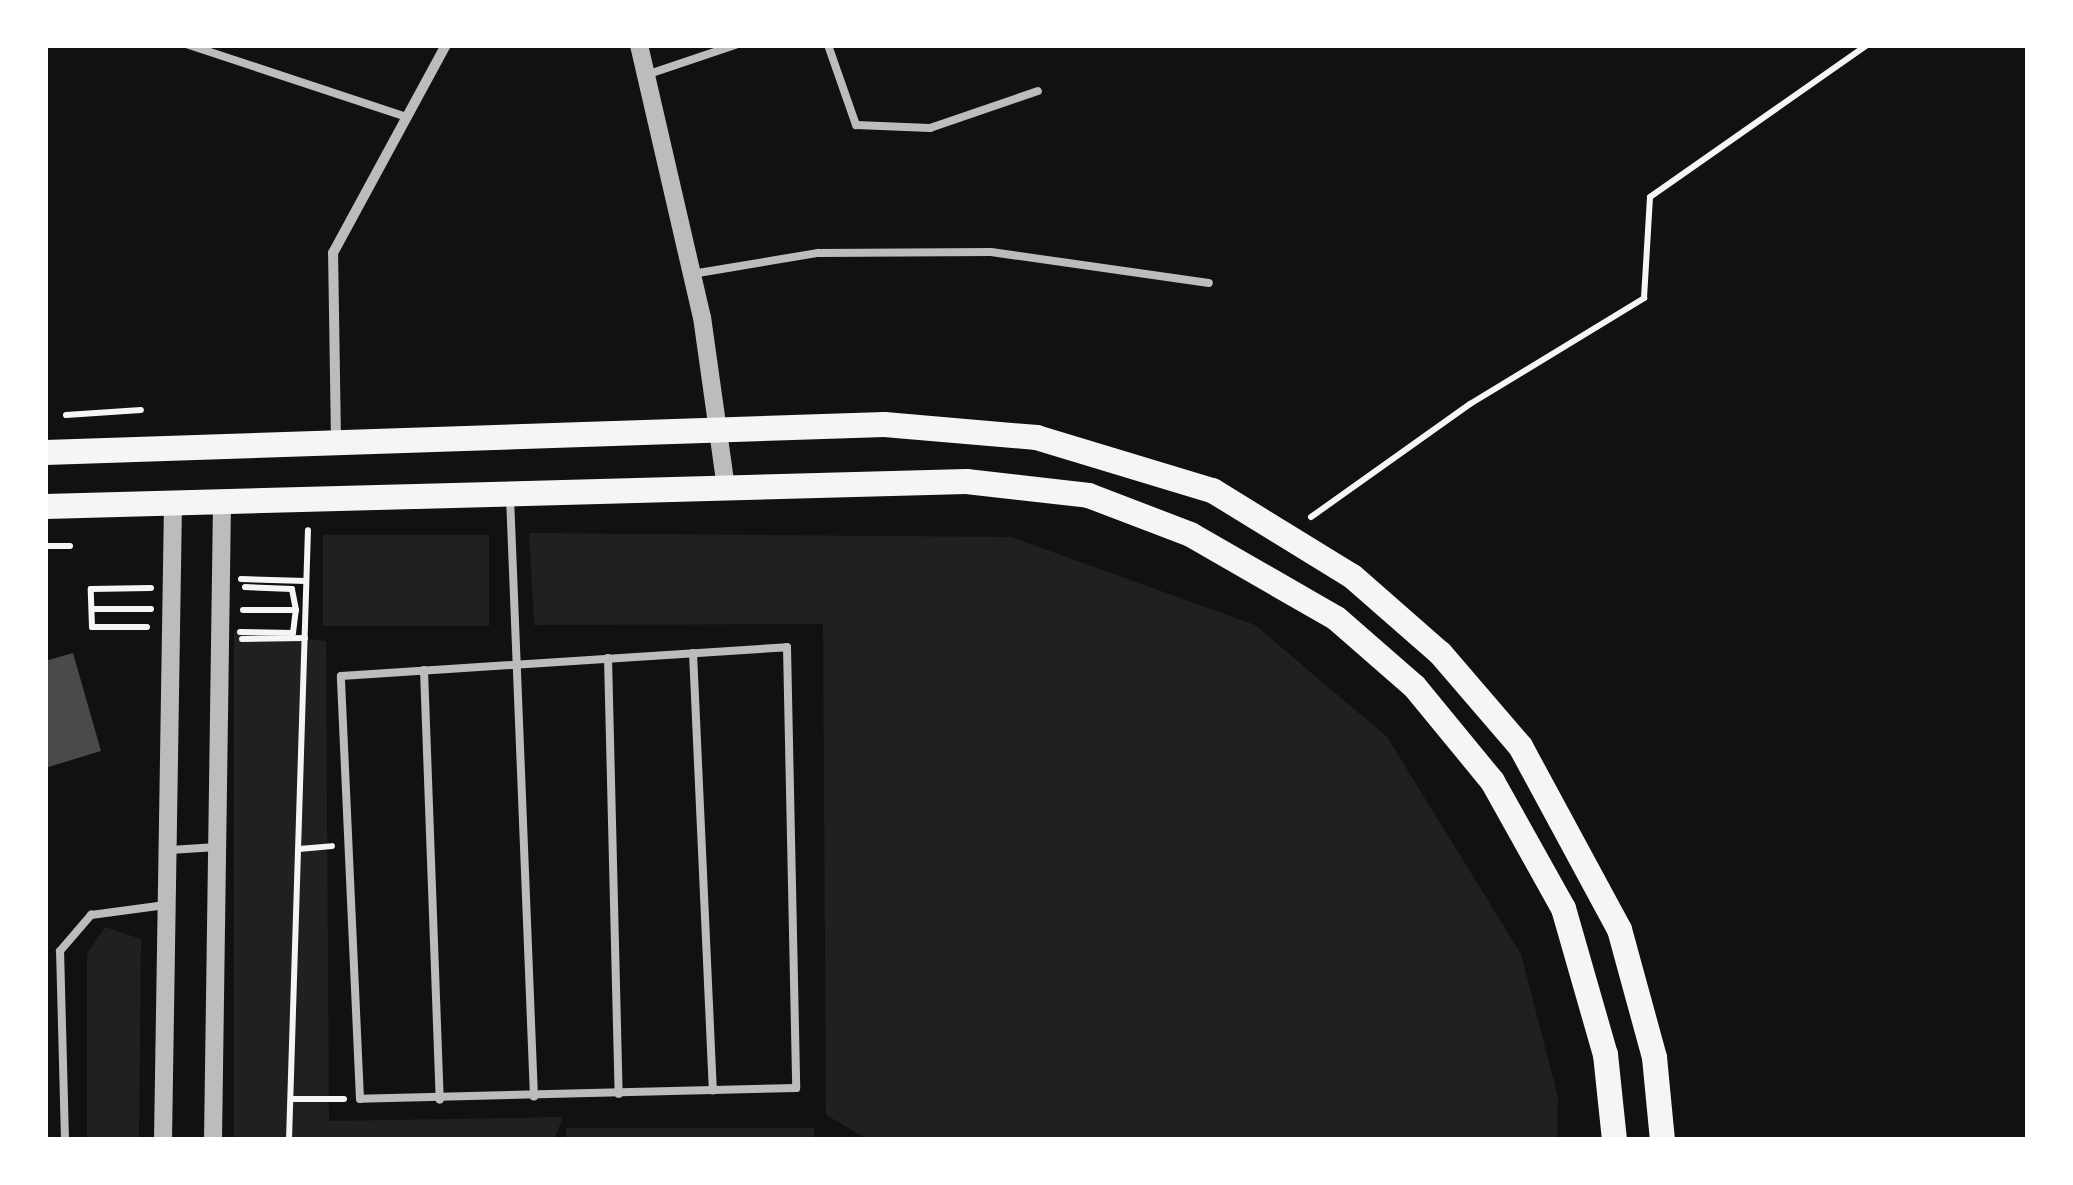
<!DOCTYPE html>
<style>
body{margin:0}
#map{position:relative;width:2073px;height:1185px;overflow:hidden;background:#111;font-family:Helvetica,sans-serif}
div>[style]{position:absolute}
.green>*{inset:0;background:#202020;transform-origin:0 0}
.building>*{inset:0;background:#4a4a4a}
.path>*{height:6px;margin:-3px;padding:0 3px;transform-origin:3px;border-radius:3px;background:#f5f5f5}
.service>*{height:8px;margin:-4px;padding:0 4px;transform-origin:4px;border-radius:4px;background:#bcbcbc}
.minor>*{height:10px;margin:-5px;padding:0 5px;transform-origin:5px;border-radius:5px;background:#bcbcbc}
.tertiary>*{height:18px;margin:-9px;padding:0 9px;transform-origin:9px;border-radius:9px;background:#bcbcbc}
.primary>*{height:25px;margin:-12.5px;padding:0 12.5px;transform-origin:12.5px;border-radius:12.5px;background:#f5f5f5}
span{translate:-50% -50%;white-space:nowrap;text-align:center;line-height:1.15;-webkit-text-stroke:8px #fff;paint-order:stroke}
.frame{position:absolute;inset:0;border:48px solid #fff;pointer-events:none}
</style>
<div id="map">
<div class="green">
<i style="clip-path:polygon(529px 533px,1011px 537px,1255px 625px,1387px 737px,1521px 954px,1558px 1097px,1557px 1140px,869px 1140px,826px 1115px,823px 624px,534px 625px)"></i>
<i style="left:489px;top:535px;width:91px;height:166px;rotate:90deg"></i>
<i style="clip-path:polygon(234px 631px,326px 641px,329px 1121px,563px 1117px,554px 1140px,234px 1140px)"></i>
<i style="clip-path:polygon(105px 927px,141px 939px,139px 1140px,87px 1140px,87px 954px)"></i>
<i style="left:566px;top:1128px;width:248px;height:13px"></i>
</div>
<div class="building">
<i style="clip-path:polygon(73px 653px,101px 751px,45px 768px,45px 661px)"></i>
</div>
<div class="path">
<i style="left:66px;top:415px;width:75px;rotate:-3.8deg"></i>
<i style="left:1311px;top:517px;width:195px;rotate:-35.4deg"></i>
<i style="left:1470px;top:404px;width:204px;rotate:-31.3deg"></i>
<i style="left:1644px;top:298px;width:101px;rotate:-86.6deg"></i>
<i style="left:1650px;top:197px;width:265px;rotate:-35deg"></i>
<i style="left:45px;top:546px;width:25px"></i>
<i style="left:241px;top:579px;width:65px;rotate:1.8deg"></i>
<i style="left:92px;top:609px;width:59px"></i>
<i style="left:243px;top:610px;width:53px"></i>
<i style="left:147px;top:627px;width:55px;rotate:180deg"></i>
<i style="left:92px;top:627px;width:38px;rotate:-92deg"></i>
<i style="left:91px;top:589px;width:60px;rotate:-1deg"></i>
<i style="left:240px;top:632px;width:53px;rotate:1.1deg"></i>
<i style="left:293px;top:633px;width:23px;rotate:-83deg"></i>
<i style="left:296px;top:610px;width:21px;rotate:-101deg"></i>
<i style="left:292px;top:589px;width:47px;rotate:-177.6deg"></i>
<i style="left:242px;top:639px;width:63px;rotate:-0.9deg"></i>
<i style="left:299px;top:849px;width:33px;rotate:-5deg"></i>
<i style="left:291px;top:1099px;width:53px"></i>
<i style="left:289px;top:1140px;width:610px;rotate:-88.22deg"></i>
</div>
<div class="service">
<i style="left:189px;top:45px;width:230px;rotate:18.3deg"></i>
<i style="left:828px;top:45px;width:85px;rotate:70.7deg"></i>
<i style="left:856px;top:125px;width:74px;rotate:2.3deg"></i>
<i style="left:930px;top:128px;width:114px;rotate:-18.9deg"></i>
<i style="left:646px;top:75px;width:94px;rotate:-18.6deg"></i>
<i style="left:692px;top:274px;width:128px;rotate:-9.5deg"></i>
<i style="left:818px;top:253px;width:173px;rotate:-0.3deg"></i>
<i style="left:991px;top:252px;width:220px;rotate:8.1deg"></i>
<i style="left:510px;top:497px;width:600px;rotate:87.71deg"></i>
<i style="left:787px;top:647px;width:441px;rotate:88.8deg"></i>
<i style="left:796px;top:1088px;width:436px;rotate:178.6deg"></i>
<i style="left:360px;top:1099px;width:423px;rotate:-92.6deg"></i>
<i style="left:341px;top:676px;width:447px;rotate:-3.7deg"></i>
<i style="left:693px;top:653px;width:438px;rotate:87.4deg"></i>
<i style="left:608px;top:658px;width:436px;rotate:88.6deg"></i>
<i style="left:424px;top:670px;width:430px;rotate:87.9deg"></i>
<i style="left:170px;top:850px;width:47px;rotate:-3.7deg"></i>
<i style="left:65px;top:1140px;width:189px;rotate:-91.5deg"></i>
<i style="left:60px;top:951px;width:48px;rotate:-49.3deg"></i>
<i style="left:91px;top:915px;width:75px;rotate:-7.7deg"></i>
</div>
<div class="minor">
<i style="left:336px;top:440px;width:187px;rotate:-90.9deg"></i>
<i style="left:333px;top:253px;width:237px;rotate:-61.5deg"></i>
</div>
<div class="tertiary">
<i style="left:639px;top:45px;width:279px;rotate:77deg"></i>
<i style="left:702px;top:317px;width:166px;rotate:82deg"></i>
<i style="left:163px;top:1140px;width:636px;rotate:-89.1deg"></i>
<i style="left:213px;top:1140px;width:637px;rotate:-89.19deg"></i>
</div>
<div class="primary">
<i style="left:45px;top:452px;width:839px;rotate:-1.91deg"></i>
<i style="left:884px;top:424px;width:153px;rotate:4.9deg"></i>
<i style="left:1036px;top:437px;width:184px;rotate:16.8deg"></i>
<i style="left:1212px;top:490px;width:164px;rotate:31.6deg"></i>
<i style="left:1352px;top:576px;width:117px;rotate:41.2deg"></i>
<i style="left:1440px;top:653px;width:123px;rotate:49.3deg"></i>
<i style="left:1520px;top:746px;width:208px;rotate:61.6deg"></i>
<i style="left:1619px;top:929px;width:133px;rotate:74.7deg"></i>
<i style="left:1654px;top:1057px;width:83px;rotate:84.5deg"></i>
<i style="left:45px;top:506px;width:921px;rotate:-1.55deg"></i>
<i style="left:966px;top:481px;width:123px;rotate:6.5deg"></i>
<i style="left:1088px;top:495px;width:109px;rotate:20.9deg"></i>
<i style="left:1190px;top:534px;width:168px;rotate:29.9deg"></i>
<i style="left:1336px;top:618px;width:103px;rotate:41.1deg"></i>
<i style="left:1414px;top:686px;width:123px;rotate:50.6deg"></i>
<i style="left:1492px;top:781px;width:145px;rotate:60.8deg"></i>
<i style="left:1563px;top:908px;width:152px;rotate:74deg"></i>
<i style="left:1605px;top:1054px;width:86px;rotate:84deg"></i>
</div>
<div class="frame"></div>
</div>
